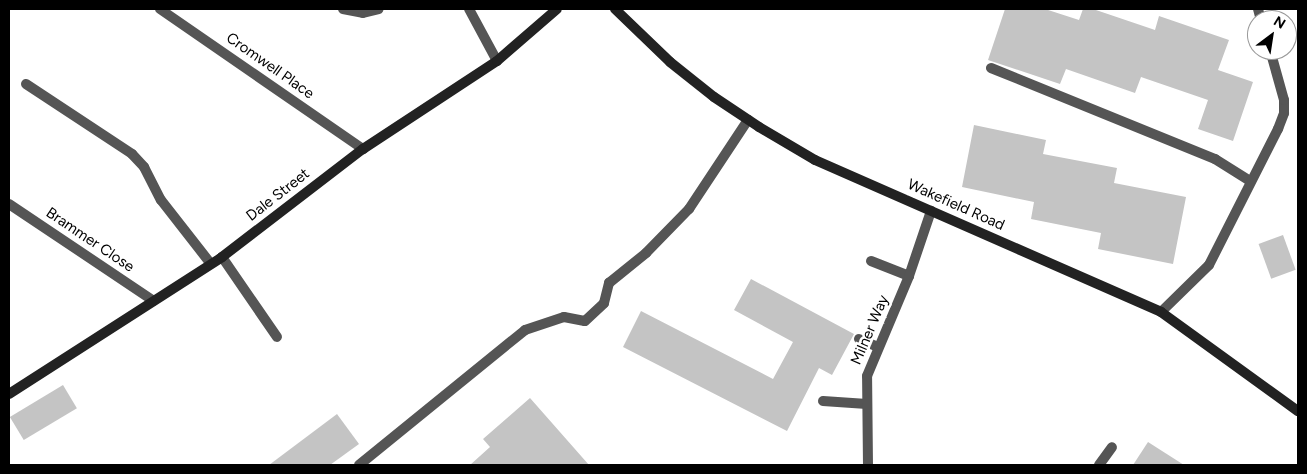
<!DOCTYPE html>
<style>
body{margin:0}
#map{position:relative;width:1307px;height:474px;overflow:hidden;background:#fff;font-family:Figtree,sans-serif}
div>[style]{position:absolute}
.building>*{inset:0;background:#c4c4c4;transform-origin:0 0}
.service>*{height:10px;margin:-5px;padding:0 5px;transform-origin:5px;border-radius:5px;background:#555}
.minor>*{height:10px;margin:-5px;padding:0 5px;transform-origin:5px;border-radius:5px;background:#555}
.secondary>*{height:10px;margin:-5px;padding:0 5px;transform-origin:5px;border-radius:5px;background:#222}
span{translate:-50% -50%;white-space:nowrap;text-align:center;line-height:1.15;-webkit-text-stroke:5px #fff;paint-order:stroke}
.street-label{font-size:15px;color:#000}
.frame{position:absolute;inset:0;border:10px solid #000;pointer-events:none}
.north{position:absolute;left:1247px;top:10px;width:50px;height:50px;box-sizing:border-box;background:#fff;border:1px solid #999;border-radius:50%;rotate:31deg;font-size:14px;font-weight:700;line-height:20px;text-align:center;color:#000}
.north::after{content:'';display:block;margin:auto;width:18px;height:22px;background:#000;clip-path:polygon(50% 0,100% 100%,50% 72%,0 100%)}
</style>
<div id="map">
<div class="building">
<i style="clip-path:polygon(1005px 9px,1045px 9px,1079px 20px,1083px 9px,1093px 9px,1155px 30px,1159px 16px,1229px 40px,1218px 70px,1253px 82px,1233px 141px,1198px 129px,1208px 100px,1141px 77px,1135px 93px,1066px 69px,1060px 84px,988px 60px)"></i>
<i style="clip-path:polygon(974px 125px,1046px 140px,1043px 154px,1117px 168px,1114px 183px,1186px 197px,1173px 264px,1098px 249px,1101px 233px,1031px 219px,1034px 202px,962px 187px)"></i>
<i style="left:1283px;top:235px;width:37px;height:26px;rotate:70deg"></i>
<i style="clip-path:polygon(751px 279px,854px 334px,832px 375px,819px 368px,787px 431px,623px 347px,641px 311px,773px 379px,793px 342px,734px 310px)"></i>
<i style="left:63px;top:385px;width:27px;height:62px;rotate:59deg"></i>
<i style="clip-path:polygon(530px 398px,589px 465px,470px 465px,490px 447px,483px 439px)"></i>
<i style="clip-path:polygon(337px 414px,359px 444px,330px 465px,269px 465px)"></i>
<i style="clip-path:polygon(1148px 442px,1184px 465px,1133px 465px)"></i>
</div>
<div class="service">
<i style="left:1258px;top:9px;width:11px;rotate:75deg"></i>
<i style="left:991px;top:68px;width:242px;rotate:22.1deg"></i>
<i style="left:1215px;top:159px;width:41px;rotate:32.2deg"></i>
<i style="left:26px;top:84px;width:127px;rotate:33.4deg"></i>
<i style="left:132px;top:154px;width:18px;rotate:47deg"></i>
<i style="left:144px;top:167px;width:37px;rotate:63deg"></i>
<i style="left:161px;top:200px;width:81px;rotate:52deg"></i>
<i style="left:871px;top:261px;width:41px;rotate:21.5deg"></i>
<i style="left:1161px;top:312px;width:67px;rotate:-44.4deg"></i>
<i style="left:1209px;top:265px;width:153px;rotate:-63.1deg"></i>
<i style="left:1278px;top:129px;width:17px;rotate:-69deg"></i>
<i style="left:1284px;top:113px;width:13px;rotate:-90deg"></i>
<i style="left:1284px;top:100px;width:52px;rotate:-105.6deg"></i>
<i style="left:859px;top:339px;width:21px;rotate:23deg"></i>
<i style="left:823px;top:401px;width:44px;rotate:3.9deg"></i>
<i style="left:359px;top:465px;width:214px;rotate:-39.1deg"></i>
<i style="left:525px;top:330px;width:41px;rotate:-18.4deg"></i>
<i style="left:564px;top:317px;width:21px;rotate:11deg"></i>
<i style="left:585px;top:321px;width:26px;rotate:-43deg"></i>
<i style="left:604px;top:303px;width:21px;rotate:-76deg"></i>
<i style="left:609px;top:283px;width:48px;rotate:-39deg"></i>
<i style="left:646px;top:253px;width:62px;rotate:-45.7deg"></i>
<i style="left:689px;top:209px;width:107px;rotate:-56.5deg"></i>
<i style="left:1099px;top:465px;width:22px;rotate:-54deg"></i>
</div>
<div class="minor">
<i style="left:160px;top:9px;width:247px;rotate:34.6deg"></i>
<i style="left:343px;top:9px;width:20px;rotate:11deg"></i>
<i style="left:363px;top:13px;width:16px;rotate:-14deg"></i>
<i style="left:469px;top:9px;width:59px;rotate:61.7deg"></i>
<i style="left:9px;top:204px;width:174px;rotate:33.8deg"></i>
<i style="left:222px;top:257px;width:97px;rotate:55.5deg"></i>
<i style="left:868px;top:465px;width:89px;rotate:-90.6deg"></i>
<i style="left:867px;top:376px;width:108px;rotate:-67.2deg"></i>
<i style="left:909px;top:276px;width:69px;rotate:-71.3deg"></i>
</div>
<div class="secondary">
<i style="left:615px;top:9px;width:76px;rotate:43.9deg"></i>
<i style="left:670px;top:62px;width:56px;rotate:38.5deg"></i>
<i style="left:714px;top:97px;width:54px;rotate:33.7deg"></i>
<i style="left:759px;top:127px;width:65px;rotate:30.5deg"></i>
<i style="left:815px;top:160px;width:378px;rotate:23.7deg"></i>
<i style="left:1161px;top:312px;width:169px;rotate:35.9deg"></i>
<i style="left:9px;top:394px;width:253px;rotate:-32.7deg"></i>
<i style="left:222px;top:257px;width:178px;rotate:-37.5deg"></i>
<i style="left:363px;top:149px;width:160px;rotate:-33.3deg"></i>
<i style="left:497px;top:61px;width:79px;rotate:-40.9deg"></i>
</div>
<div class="street-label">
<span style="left:270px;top:66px;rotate:35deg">Cromwell Place</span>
<span style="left:278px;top:195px;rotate:-38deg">Dale Street</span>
<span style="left:956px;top:205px;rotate:24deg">Wakefield Road</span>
<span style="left:90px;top:240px;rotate:34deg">Brammer Close</span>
<span style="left:870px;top:330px;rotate:-67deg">Milner Way</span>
</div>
<div class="frame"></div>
<div class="north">N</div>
</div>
